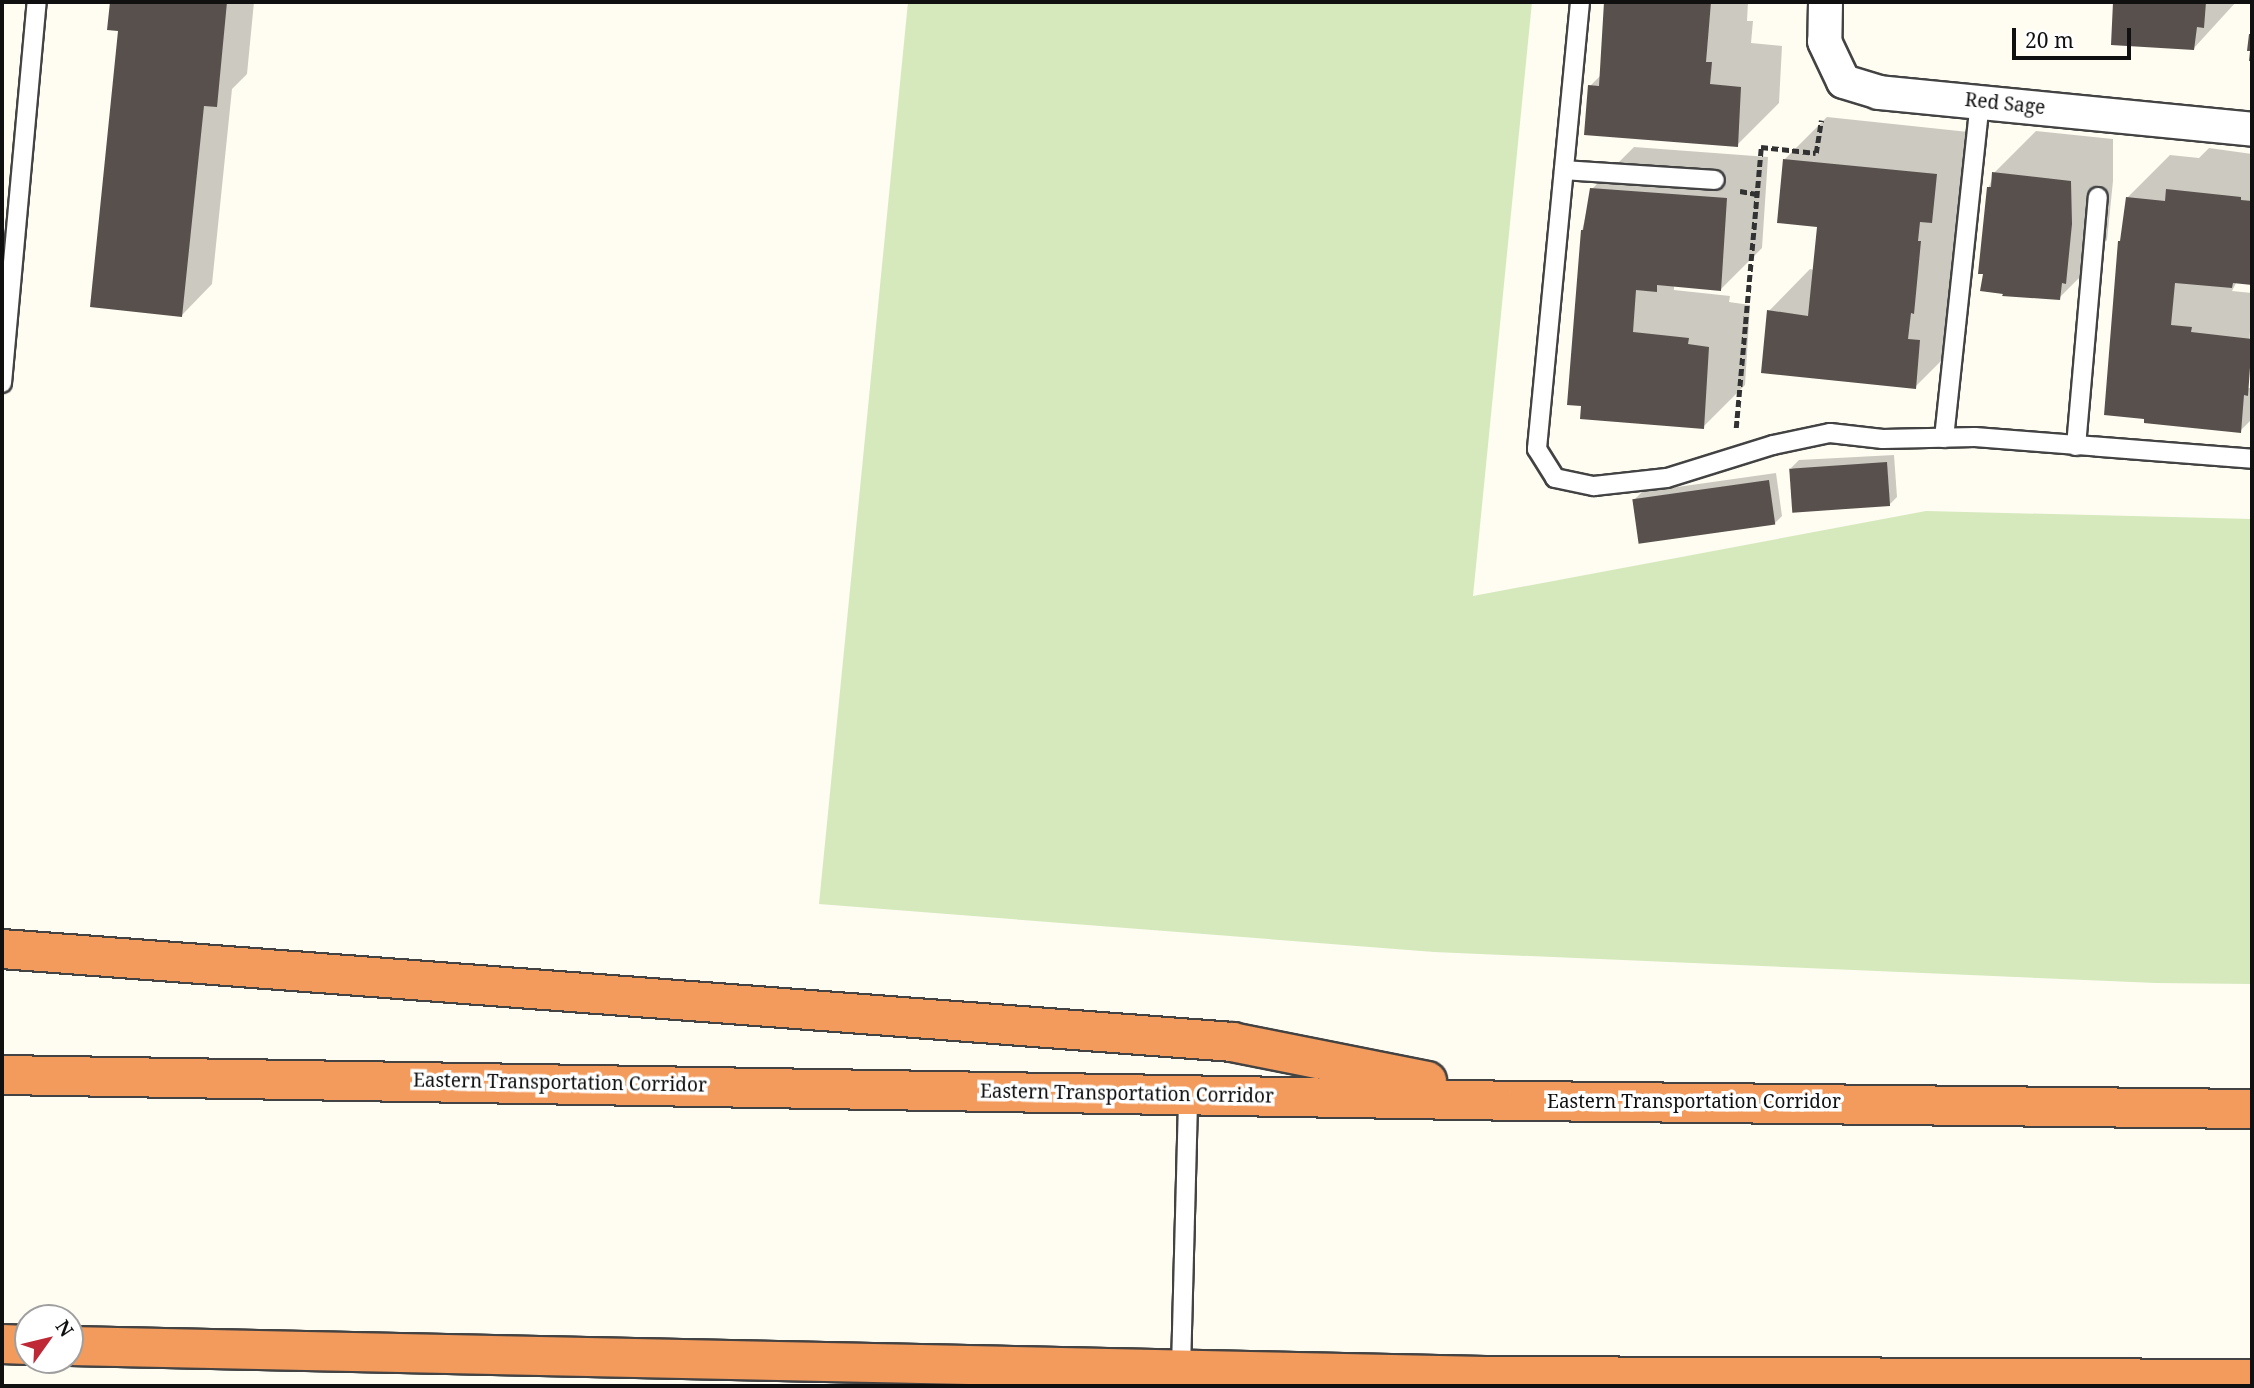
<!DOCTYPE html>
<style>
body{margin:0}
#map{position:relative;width:2254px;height:1388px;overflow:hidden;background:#fffcf2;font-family:"Noto Serif",serif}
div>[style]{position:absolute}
.green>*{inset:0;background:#d5e9bc}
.shadow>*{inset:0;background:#0003}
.building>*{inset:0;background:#58504c;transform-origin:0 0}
.path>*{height:4.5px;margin-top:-2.25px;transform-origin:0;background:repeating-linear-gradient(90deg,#323232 0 7px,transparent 0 10.5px)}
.roads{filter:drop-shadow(2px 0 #434343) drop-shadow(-2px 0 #434343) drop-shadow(0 2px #434343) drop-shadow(0 -2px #434343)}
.service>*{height:18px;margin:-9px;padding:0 9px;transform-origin:9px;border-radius:9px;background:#fff}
.minor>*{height:33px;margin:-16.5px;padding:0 16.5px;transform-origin:16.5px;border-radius:16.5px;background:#fff}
.motorway>*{height:38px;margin:-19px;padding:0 19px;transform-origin:19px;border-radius:19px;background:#f29b5d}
span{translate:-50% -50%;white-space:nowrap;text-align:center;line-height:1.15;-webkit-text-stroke:7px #fff;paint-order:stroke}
.street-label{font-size:19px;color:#101010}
.frame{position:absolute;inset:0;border:4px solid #101010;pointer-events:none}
.north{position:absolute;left:14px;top:1304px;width:70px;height:70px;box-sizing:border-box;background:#fff;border:2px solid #9f9f9f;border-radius:50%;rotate:56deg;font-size:19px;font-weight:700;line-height:28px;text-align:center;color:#101010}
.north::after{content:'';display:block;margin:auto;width:24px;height:32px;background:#bf2936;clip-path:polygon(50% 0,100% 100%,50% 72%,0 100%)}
.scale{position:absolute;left:2012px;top:28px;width:119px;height:32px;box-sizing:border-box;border:4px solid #101010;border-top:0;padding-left:9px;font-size:21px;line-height:24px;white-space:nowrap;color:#101010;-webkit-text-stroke:5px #fff;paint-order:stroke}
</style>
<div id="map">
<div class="green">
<i style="clip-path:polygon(908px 2px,1532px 2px,1473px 596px,1926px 511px,2252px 519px,2252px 984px,2156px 983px,1434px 952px,819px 904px)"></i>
</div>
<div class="shadow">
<i style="clip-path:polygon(112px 2px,254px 2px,247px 74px,232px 89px,212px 284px,182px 315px,120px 29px,109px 28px)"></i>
<i style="clip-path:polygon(1607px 2px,1748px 2px,1747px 21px,1753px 21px,1751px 43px,1782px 46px,1779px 103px,1737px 145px,1590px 86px,1602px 74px)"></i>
<i style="clip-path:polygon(2116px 2px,2236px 2px,2194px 48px,2113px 43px)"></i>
<i style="clip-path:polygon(1827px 117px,1978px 133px,1973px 179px,1960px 193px,1959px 199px,1962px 200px,1956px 270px,1951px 274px,1949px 298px,1961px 299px,1957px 345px,1915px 387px,1769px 311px,1810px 269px,1814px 270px,1819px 225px,1785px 159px)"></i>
<i style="clip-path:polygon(2036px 131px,2113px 139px,2113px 181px,2107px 240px,2102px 245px,2101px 256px,2059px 298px,1989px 187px,1994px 173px)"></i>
<i style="clip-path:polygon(1634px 147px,1768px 157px,1762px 248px,1720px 290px,1674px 285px,1674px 290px,1730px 296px,1729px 302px,1750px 305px,1745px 385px,1703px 427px,1582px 417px,1582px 231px,1592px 189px)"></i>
<i style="clip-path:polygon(2209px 148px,2252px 154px,2252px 283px,2237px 281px,2232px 291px,2252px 293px,2247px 388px,2251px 388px,2252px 370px,2252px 419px,2240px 431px,2146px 422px,2122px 239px,2128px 197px,2170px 155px,2199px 158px)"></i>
<i style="clip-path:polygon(1894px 455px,1897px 497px,1890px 504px,1791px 468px,1799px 460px)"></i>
<i style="clip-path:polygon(1776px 473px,1782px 516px,1775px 523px,1634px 500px,1642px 492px)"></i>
</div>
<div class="building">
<i style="clip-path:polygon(110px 2px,227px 2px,217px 107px,204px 106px,182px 317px,90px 307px,118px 31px,107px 30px)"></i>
<i style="clip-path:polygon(1604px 2px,1711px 2px,1706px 62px,1712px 62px,1710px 84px,1741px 87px,1738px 147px,1584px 135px,1588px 85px,1599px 86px)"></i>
<i style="clip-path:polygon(2113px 2px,2206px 2px,2204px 28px,2197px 27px,2194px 50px,2111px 45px)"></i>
<i style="clip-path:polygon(2249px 34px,2252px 34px,2252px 61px,2249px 61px,2250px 51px,2247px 51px)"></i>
<i style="clip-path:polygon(1783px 159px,1937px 174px,1932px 223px,1920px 222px,1918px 241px,1921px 241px,1914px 314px,1911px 313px,1908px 339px,1920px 340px,1916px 389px,1761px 373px,1767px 310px,1808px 316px,1817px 227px,1777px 223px)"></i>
<i style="clip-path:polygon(1992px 172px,2071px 181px,2072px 224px,2066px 284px,2062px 283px,2060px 300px,2002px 296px,2003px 294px,1980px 291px,1983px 274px,1978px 274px,1987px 187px,1991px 187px)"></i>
<i style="clip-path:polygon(1590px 188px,1727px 198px,1721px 291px,1657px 285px,1657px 292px,1636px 290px,1633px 332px,1689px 338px,1688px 344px,1709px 347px,1704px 429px,1580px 419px,1581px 406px,1567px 405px,1581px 230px,1583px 230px)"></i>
<i style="clip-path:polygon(2166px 189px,2241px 197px,2241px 200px,2252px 201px,2252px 285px,2233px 283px,2232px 288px,2175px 283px,2171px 325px,2192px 327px,2191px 332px,2252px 339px,2248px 396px,2244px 395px,2241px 433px,2144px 423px,2144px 419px,2104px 415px,2118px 241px,2120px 241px,2126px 197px,2165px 201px)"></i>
<i style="left:1887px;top:462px;width:44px;height:98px;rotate:86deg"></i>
<i style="left:1769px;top:480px;width:45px;height:138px;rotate:82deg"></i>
</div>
<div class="path">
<i style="left:1740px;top:191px;width:17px;rotate:10deg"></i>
<i style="left:1736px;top:428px;width:282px;rotate:-84.9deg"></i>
<i style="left:1761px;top:147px;width:55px;rotate:6.2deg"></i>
<i style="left:1816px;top:153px;width:33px;rotate:-81deg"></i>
</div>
<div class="roads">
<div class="service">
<i style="left:1580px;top:2px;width:449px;rotate:95.5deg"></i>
<i style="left:1537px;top:449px;width:34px;rotate:58deg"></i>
<i style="left:1555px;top:478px;width:40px;rotate:12deg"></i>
<i style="left:1594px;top:486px;width:73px;rotate:-6.3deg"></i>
<i style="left:1667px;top:478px;width:111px;rotate:-17.3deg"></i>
<i style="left:1773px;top:445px;width:58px;rotate:-11.9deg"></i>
<i style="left:1830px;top:433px;width:53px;rotate:6.5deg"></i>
<i style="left:1883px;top:439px;width:92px;rotate:-1.2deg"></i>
<i style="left:1975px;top:437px;width:278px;rotate:4.5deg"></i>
<i style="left:1564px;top:170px;width:151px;rotate:3.8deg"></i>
<i style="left:2px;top:383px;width:383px;rotate:-84.8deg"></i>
<i style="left:1944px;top:438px;width:338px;rotate:-83.9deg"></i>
<i style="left:2076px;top:446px;width:250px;rotate:-85deg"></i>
<i style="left:1181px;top:1369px;width:274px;rotate:-88.5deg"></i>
</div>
<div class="minor">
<i style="left:1825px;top:2px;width:39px;rotate:91deg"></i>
<i style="left:1824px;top:41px;width:44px;rotate:64.6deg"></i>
<i style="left:1843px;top:81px;width:37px;rotate:17deg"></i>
<i style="left:1878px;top:92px;width:376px;rotate:5.6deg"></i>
</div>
<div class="motorway">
<i style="left:2px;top:949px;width:1234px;rotate:4.32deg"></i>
<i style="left:1232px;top:1042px;width:199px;rotate:11.3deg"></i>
<i style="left:2px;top:1075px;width:1523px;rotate:0.98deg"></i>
<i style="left:1525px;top:1101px;width:727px;rotate:0.63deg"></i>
<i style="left:2px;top:1344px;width:26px;rotate:2deg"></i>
<i style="left:70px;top:1346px;width:1416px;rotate:1.21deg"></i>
<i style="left:1486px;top:1376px;width:766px;rotate:0.22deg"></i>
</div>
</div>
<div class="street-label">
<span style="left:2005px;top:104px;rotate:6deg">Red Sage</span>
<span style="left:560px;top:1083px;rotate:1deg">Eastern Transportation Corridor</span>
<span style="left:1127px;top:1094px;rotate:1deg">Eastern Transportation Corridor</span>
<span style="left:1694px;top:1102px">Eastern Transportation Corridor</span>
</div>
<div class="frame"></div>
<div class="north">N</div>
<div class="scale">20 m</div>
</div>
